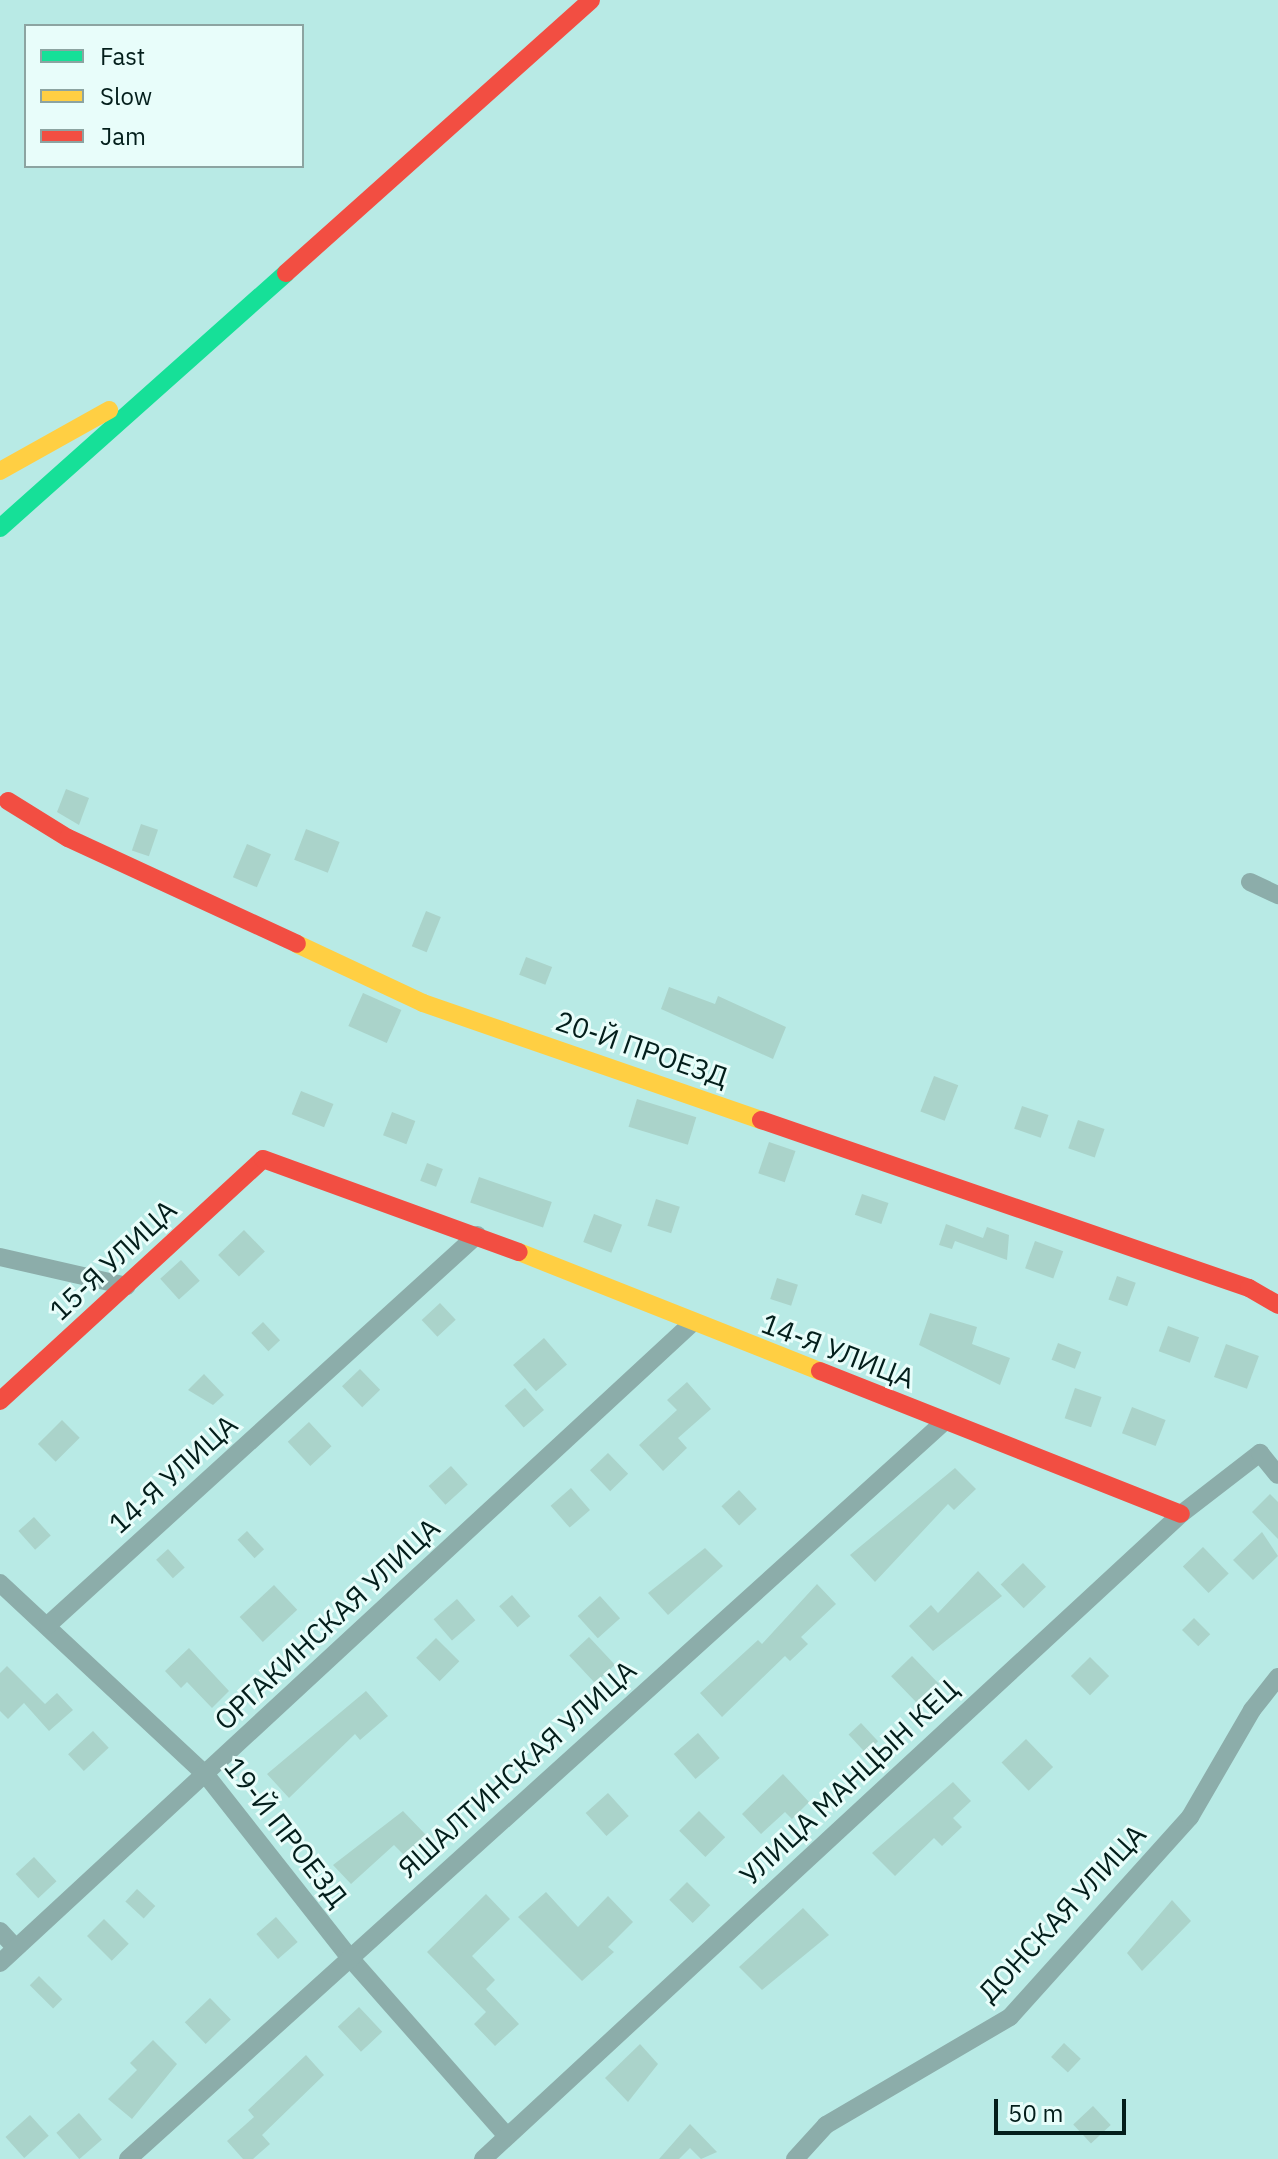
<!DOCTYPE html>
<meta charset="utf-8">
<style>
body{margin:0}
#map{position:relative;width:1278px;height:2159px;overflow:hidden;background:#b8eae5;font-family:"IBM Plex Sans",sans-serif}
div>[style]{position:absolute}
.building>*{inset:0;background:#aad3ca;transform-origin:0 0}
.street>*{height:18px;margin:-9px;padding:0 9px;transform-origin:9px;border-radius:9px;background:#8cadaa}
.fast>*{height:18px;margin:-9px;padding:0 9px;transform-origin:9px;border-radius:9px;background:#16e098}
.slow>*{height:18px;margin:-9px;padding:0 9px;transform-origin:9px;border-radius:9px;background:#ffcf43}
.jam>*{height:18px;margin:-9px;padding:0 9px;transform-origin:9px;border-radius:9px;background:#f24e42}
span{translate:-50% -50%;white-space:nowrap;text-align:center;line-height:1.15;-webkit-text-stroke:6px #e8fdfa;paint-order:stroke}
.street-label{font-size:28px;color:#031e1b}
.legend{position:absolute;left:24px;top:24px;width:280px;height:144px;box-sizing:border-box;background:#e8fdfa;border:2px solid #8ca4a1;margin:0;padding:10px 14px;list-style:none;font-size:24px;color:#031e1b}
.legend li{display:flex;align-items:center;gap:16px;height:40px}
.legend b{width:40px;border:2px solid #8ca4a1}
.scale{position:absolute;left:994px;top:2099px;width:132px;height:36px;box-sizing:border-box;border:4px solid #031e1b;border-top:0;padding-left:10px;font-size:24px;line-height:28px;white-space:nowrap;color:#031e1b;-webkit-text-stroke:6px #e8fdfa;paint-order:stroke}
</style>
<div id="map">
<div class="building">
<i style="clip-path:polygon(66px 789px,89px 798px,79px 825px,57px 812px)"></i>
<i style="left:141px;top:824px;width:18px;height:28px;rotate:19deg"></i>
<i style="left:306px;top:829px;width:36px;height:33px;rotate:21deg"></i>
<i style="left:247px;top:844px;width:26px;height:36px;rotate:23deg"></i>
<i style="left:426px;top:911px;width:16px;height:38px;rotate:22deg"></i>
<i style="left:526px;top:957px;width:28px;height:19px;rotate:21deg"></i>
<i style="clip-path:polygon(669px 987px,715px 1004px,718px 996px,786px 1027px,773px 1059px,661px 1009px)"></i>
<i style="left:363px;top:993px;width:42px;height:36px;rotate:24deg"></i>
<i style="left:934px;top:1076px;width:26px;height:38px;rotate:21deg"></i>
<i style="left:301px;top:1091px;width:35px;height:25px;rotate:22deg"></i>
<i style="left:637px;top:1099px;width:62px;height:29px;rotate:17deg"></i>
<i style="left:1022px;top:1106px;width:28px;height:24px;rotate:19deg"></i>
<i style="left:392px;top:1112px;width:25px;height:25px;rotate:21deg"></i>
<i style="left:1078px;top:1120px;width:28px;height:30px;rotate:19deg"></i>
<i style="left:769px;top:1142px;width:28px;height:33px;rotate:19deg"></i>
<i style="left:427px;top:1163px;width:17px;height:19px;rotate:21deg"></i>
<i style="left:479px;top:1177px;width:77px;height:27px;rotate:19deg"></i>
<i style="left:862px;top:1194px;width:28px;height:22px;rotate:19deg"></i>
<i style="left:656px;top:1199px;width:25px;height:28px;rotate:18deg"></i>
<i style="left:594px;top:1214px;width:30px;height:30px;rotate:21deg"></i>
<i style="clip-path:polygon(946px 1224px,983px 1238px,987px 1227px,1009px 1235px,1007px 1260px,955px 1241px,952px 1249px,939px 1245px)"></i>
<i style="left:244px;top:1230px;width:30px;height:36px;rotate:46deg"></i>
<i style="left:1035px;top:1241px;width:30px;height:29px;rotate:20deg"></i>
<i style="left:181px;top:1260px;width:28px;height:28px;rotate:48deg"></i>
<i style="left:1117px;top:1276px;width:20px;height:25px;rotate:20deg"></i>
<i style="left:777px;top:1278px;width:22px;height:22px;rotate:18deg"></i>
<i style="left:440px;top:1303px;width:23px;height:25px;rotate:47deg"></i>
<i style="clip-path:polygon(930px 1313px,977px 1327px,972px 1344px,1010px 1358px,1000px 1385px,919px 1345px)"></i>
<i style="left:263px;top:1322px;width:25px;height:16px;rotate:47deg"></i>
<i style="left:1168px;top:1326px;width:33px;height:27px;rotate:20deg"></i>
<i style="left:544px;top:1338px;width:35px;height:41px;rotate:49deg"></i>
<i style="left:1058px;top:1343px;width:25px;height:18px;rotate:21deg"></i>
<i style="left:1226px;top:1344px;width:35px;height:35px;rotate:20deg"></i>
<i style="left:360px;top:1369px;width:29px;height:25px;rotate:46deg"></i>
<i style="clip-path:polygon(204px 1374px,224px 1395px,213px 1405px,188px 1390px)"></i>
<i style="clip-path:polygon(687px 1382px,711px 1409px,678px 1438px,687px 1448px,663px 1471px,639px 1445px,677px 1410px,667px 1400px)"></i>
<i style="left:525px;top:1388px;width:29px;height:27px;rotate:49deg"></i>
<i style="left:1075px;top:1388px;width:28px;height:32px;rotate:19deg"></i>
<i style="left:1132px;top:1407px;width:36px;height:28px;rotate:21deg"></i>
<i style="left:62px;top:1420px;width:25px;height:34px;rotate:45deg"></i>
<i style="left:309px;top:1422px;width:33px;height:29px;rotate:47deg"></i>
<i style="left:608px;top:1453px;width:29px;height:25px;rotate:46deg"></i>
<i style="left:451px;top:1466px;width:25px;height:30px;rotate:48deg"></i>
<i style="clip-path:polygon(955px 1468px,976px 1489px,954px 1510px,948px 1504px,875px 1582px,850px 1555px)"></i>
<i style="left:571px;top:1488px;width:29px;height:27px;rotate:49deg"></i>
<i style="left:739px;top:1490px;width:26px;height:24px;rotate:47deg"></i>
<i style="clip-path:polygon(1270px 1494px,1278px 1502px,1278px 1539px,1252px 1512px)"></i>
<i style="left:34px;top:1517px;width:25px;height:21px;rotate:48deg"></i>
<i style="left:247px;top:1531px;width:25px;height:13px;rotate:47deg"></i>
<i style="clip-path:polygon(1262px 1532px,1278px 1556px,1253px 1580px,1233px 1560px)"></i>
<i style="left:1203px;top:1547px;width:37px;height:28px;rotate:46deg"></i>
<i style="clip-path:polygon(705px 1548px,723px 1566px,668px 1615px,648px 1593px)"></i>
<i style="left:168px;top:1549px;width:25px;height:16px;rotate:48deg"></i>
<i style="left:1023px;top:1563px;width:33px;height:31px;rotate:46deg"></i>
<i style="clip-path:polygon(978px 1571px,1002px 1596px,933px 1651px,909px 1626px,931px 1605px,938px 1613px)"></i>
<i style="clip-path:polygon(817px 1584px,836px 1604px,801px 1637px,808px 1644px,790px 1661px,785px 1656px,722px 1717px,700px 1693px,758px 1640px,762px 1644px)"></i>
<i style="left:274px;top:1585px;width:34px;height:47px;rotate:47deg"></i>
<i style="left:512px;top:1595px;width:28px;height:17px;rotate:49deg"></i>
<i style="left:600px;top:1596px;width:30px;height:30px;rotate:48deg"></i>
<i style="left:457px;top:1599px;width:28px;height:31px;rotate:49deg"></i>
<i style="left:1194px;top:1618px;width:23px;height:17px;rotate:45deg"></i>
<i style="left:589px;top:1637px;width:38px;height:27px;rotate:47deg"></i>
<i style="left:436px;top:1638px;width:33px;height:28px;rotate:45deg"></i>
<i style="clip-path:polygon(189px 1648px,229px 1691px,212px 1708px,187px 1682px,181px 1688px,165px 1671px)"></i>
<i style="left:912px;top:1656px;width:39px;height:29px;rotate:46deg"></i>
<i style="left:1090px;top:1657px;width:27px;height:27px;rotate:45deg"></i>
<i style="clip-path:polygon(7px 1666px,45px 1704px,57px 1693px,73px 1710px,49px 1731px,24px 1703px,8px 1719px,0 1711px,0 1673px)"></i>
<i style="clip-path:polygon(366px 1691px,388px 1716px,360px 1740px,355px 1734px,289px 1798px,267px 1774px)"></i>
<i style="left:861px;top:1723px;width:25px;height:17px;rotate:47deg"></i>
<i style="left:93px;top:1731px;width:23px;height:34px;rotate:47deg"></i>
<i style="left:698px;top:1733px;width:33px;height:32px;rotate:49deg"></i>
<i style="left:1026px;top:1739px;width:39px;height:34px;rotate:46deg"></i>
<i style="clip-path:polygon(783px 1774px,809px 1802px,792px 1819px,785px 1812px,761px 1834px,742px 1814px)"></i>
<i style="clip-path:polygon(953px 1782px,971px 1801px,953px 1818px,962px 1827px,942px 1846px,934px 1838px,895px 1876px,872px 1853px)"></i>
<i style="left:608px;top:1793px;width:31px;height:30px;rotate:48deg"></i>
<i style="clip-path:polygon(403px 1811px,426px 1835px,404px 1855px,394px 1845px,351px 1884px,333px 1865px)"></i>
<i style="left:699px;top:1811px;width:37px;height:28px;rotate:45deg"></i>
<i style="left:34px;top:1857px;width:33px;height:25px;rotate:47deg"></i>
<i style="left:687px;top:1882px;width:33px;height:25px;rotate:45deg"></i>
<i style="left:137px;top:1889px;width:25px;height:17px;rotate:43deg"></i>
<i style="clip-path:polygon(546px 1892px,578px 1927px,608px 1896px,633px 1922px,608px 1947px,614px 1952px,582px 1981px,518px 1917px)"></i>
<i style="clip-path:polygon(486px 1894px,510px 1919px,472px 1956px,495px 1980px,486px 1989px,519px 2024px,495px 2046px,474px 2024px,486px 2012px,427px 1952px)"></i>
<i style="clip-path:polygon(1172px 1900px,1191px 1921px,1142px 1971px,1127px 1953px)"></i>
<i style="clip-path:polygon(803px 1908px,829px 1935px,762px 1990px,739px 1967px)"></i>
<i style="left:276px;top:1917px;width:33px;height:26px;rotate:49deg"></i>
<i style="left:104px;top:1919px;width:35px;height:24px;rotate:45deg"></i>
<i style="left:39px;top:1976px;width:33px;height:13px;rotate:45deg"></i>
<i style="left:210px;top:1998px;width:30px;height:35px;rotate:46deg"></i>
<i style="left:359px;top:2007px;width:34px;height:29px;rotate:47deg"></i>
<i style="clip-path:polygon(153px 2040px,177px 2064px,132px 2119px,108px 2099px,137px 2070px,130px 2063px)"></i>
<i style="left:1064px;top:2043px;width:23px;height:19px;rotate:43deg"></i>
<i style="clip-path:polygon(640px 2044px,658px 2064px,628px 2102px,605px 2078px)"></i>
<i style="clip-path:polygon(306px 2055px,324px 2075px,262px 2135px,270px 2144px,253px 2159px,243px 2159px,227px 2141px,254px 2117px,248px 2110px)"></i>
<i style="left:1093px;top:2106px;width:26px;height:27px;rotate:47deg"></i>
<i style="left:79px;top:2113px;width:35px;height:30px;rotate:49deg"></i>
<i style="left:30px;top:2115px;width:28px;height:33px;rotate:48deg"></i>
<i style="clip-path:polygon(690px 2124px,717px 2152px,701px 2159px,690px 2148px,679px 2159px,659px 2159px)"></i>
</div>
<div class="street">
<i style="left:1250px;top:882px;width:31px;rotate:25deg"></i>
<i style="left:0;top:1257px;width:130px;rotate:12.9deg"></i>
<i style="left:0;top:1583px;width:282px;rotate:43deg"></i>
<i style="left:206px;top:1775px;width:233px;rotate:51.8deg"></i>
<i style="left:350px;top:1958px;width:237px;rotate:48.6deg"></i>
<i style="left:48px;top:1625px;width:580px;rotate:-42.27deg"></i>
<i style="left:0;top:1931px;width:23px;rotate:47deg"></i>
<i style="left:0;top:1963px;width:940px;rotate:-42.76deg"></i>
<i style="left:128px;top:2159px;width:1100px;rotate:-42.09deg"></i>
<i style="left:483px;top:2159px;width:950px;rotate:-42.74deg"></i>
<i style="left:1181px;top:1514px;width:100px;rotate:-37.7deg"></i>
<i style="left:1260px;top:1453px;width:28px;rotate:51deg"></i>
<i style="left:795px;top:2159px;width:46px;rotate:-47.6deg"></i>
<i style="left:826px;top:2125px;width:213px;rotate:-30.4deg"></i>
<i style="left:1010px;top:2017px;width:269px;rotate:-48deg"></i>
<i style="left:1190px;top:1817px;width:124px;rotate:-59.9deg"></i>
<i style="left:1252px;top:1710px;width:42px;rotate:-51.8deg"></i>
</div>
<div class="fast">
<i style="left:0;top:528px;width:383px;rotate:-41.7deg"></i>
</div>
<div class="slow">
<i style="left:0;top:471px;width:125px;rotate:-29.2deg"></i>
<i style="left:297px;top:944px;width:139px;rotate:25.1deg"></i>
<i style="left:423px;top:1003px;width:358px;rotate:19.1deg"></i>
<i style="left:519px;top:1252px;width:324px;rotate:21.6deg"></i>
</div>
<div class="jam">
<i style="left:286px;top:273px;width:409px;rotate:-41.8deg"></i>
<i style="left:8px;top:801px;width:70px;rotate:31.7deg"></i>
<i style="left:68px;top:838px;width:252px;rotate:24.8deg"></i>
<i style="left:761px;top:1120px;width:516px;rotate:19deg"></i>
<i style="left:1249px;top:1288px;width:34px;rotate:30deg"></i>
<i style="left:820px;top:1371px;width:388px;rotate:21.6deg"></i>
<i style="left:0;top:1401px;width:357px;rotate:-42.6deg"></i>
<i style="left:263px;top:1159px;width:272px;rotate:20deg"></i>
</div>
<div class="street-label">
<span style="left:642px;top:1049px;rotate:19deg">20-Й ПРОЕЗД</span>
<span style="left:113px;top:1260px;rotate:-43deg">15-Я УЛИЦА</span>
<span style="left:838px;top:1351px;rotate:21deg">14-Я УЛИЦА</span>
<span style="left:173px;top:1474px;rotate:-42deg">14-Я УЛИЦА</span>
<span style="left:327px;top:1624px;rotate:-43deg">ОРГАКИНСКАЯ УЛИЦА</span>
<span style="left:517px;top:1769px;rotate:-42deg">ЯШАЛТИНСКАЯ УЛИЦА</span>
<span style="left:849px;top:1782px;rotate:-43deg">УЛИЦА МАНЦЫН КЕЦ</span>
<span style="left:286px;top:1832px;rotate:52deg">19-Й ПРОЕЗД</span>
<span style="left:1062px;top:1913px;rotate:-47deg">ДОНСКАЯ УЛИЦА</span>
</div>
<ul class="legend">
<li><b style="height:10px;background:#16e098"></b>Fast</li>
<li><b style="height:10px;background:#ffcf43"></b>Slow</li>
<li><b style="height:10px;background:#f24e42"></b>Jam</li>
</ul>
<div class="scale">50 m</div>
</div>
